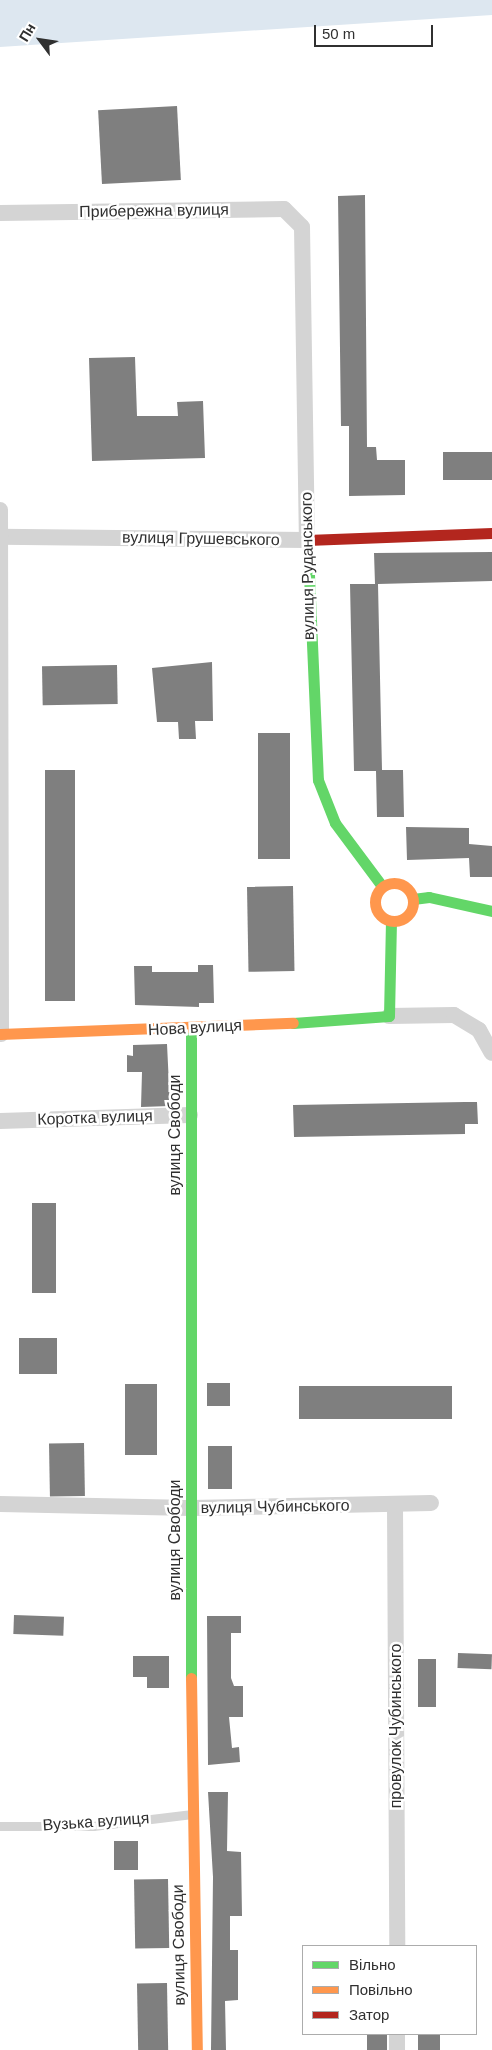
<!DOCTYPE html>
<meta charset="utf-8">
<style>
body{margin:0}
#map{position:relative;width:492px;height:2050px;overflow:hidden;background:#fff;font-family:Helvetica,sans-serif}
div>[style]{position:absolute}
.water>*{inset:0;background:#dde7f0}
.building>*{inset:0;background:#7f7f7f;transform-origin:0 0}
.lane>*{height:9px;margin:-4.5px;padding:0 4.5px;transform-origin:4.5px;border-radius:4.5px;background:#d4d4d4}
.street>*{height:16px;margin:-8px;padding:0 8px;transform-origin:8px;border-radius:8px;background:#d4d4d4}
.fast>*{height:11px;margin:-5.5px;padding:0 5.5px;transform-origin:5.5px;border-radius:5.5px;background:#63d668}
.slow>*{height:11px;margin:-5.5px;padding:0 5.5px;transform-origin:5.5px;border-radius:5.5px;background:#ff974d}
.slow>.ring{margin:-5.5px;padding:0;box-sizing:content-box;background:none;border:11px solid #ff974d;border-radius:50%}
.jam>*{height:11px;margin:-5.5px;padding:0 5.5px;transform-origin:5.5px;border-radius:5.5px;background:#b3261e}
span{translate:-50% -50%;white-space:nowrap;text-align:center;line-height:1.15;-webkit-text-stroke:5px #fff;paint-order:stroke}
.street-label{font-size:16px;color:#303030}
.legend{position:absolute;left:302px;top:1945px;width:175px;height:90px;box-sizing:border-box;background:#fff;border:1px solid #acacac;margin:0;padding:6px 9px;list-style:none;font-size:15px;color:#303030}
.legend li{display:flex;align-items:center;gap:10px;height:25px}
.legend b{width:25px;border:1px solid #acacac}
.north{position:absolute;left:15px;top:15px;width:50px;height:50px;-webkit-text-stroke:4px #fff;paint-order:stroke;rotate:301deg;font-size:14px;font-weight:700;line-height:20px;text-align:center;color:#303030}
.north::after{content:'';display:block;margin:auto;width:18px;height:22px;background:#303030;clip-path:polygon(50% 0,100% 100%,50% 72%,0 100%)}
.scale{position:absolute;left:314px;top:25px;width:119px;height:22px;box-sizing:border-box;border:2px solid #303030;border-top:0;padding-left:6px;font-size:15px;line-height:18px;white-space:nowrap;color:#303030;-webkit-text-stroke:4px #fff;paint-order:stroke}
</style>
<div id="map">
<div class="water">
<i style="clip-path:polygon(0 0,492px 0,492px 15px,0 47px)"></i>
</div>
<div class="building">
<i style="left:177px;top:106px;width:74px;height:79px;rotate:87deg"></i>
<i style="clip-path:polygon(365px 195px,367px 447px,376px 447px,377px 460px,405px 460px,405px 495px,349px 496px,349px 426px,341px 426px,338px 196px)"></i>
<i style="clip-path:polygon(135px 357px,137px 416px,178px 416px,177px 402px,203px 401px,205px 458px,92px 461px,89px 358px)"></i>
<i style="left:492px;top:452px;width:28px;height:49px;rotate:90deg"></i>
<i style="clip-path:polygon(492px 552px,492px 581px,378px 584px,382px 770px,403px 770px,404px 817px,377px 817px,376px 771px,354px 771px,350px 584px,375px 584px,374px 553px)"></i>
<i style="clip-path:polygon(212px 662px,213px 721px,195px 721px,196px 739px,179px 739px,178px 722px,157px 722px,152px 668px)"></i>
<i style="left:117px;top:665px;width:39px;height:75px;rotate:89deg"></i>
<i style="left:258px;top:733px;width:32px;height:126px"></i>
<i style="left:45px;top:770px;width:30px;height:231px"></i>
<i style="clip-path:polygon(406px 827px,469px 828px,469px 844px,492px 846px,492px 877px,470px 877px,469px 858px,407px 860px)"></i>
<i style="left:293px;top:886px;width:85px;height:46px;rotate:89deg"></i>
<i style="clip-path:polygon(198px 965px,213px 965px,214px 1003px,199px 1003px,199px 1007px,135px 1005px,134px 966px,152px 966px,152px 972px,198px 972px)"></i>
<i style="clip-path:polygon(167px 1044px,170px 1106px,141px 1107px,142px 1072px,127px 1072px,127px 1055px,133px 1056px,133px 1045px)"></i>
<i style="clip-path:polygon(465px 1102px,477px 1102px,478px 1124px,465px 1124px,465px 1134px,294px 1137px,293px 1105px)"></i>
<i style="left:32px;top:1203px;width:24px;height:90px"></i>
<i style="left:57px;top:1338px;width:36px;height:38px;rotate:90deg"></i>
<i style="left:207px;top:1383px;width:23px;height:23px"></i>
<i style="left:125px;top:1384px;width:32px;height:71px"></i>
<i style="left:299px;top:1386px;width:153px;height:33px"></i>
<i style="left:84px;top:1443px;width:53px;height:35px;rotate:89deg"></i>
<i style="left:208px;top:1446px;width:24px;height:43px"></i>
<i style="left:14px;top:1615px;width:50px;height:19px;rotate:2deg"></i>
<i style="clip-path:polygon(207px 1616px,241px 1616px,241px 1633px,231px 1633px,231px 1678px,234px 1686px,243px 1686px,243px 1717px,229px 1717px,232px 1748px,239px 1747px,240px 1762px,208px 1765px)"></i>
<i style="left:458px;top:1653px;width:34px;height:15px;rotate:2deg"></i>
<i style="clip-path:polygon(133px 1656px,169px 1656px,169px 1688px,147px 1688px,147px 1677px,133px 1677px)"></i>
<i style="left:418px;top:1659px;width:18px;height:48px"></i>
<i style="clip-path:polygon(208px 1792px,228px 1792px,227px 1851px,241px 1852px,242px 1916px,230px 1916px,230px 1950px,238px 1950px,238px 2000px,225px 2001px,226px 2050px,211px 2050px,213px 1877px)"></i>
<i style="left:114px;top:1841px;width:24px;height:29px"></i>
<i style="left:168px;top:1879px;width:69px;height:34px;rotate:89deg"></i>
<i style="left:167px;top:1983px;width:67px;height:30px;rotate:89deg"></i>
<i style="left:367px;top:2034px;width:20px;height:16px"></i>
<i style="left:418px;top:2034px;width:22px;height:16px"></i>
</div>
<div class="lane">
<i style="left:0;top:1826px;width:93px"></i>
<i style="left:93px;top:1826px;width:100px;rotate:-6.9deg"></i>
</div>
<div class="street">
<i style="left:0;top:213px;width:284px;rotate:-0.8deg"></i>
<i style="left:284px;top:209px;width:25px;rotate:45deg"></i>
<i style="left:302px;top:227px;width:313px;rotate:89.1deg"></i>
<i style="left:307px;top:540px;width:307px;rotate:-179.4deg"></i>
<i style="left:0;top:510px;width:524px;rotate:89.89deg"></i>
<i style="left:389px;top:1016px;width:65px;rotate:-0.9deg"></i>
<i style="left:454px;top:1015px;width:29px;rotate:31deg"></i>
<i style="left:479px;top:1030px;width:26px;rotate:61deg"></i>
<i style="left:0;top:1121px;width:190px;rotate:-1.8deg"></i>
<i style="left:0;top:1504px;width:191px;rotate:1.2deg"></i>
<i style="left:191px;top:1508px;width:240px;rotate:-1.2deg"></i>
<i style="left:395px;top:1505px;width:441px;rotate:89.7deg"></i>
<i style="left:397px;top:2034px;width:16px;rotate:90deg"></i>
</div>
<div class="fast">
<i style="left:308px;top:552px;width:228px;rotate:87.5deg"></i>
<i style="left:318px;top:780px;width:46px;rotate:68.4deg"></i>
<i style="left:335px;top:823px;width:79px;rotate:53.3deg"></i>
<i style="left:413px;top:899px;width:16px;rotate:-7deg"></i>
<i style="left:429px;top:897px;width:65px;rotate:12.5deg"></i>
<i style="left:293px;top:1023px;width:96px;rotate:-4.2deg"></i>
<i style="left:389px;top:1016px;width:95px;rotate:-88.8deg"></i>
<i style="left:191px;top:1678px;width:648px;rotate:-90deg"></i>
</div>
<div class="slow">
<i class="ring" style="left:375px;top:883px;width:27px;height:27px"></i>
<i style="left:0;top:1034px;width:293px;rotate:-2.2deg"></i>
<i style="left:191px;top:1678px;width:372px;rotate:89.1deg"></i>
</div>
<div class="jam">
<i style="left:308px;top:552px;width:12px;rotate:-95deg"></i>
<i style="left:307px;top:540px;width:185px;rotate:-2.2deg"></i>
</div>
<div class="street-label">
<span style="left:154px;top:211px;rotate:-1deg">Прибережна вулиця</span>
<span style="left:201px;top:539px;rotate:1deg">вулиця Грушевського</span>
<span style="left:308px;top:566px;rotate:-91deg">вулиця Руданського</span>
<span style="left:195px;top:1028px;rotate:-3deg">Нова вулиця</span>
<span style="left:95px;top:1118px;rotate:-2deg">Коротка вулиця</span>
<span style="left:175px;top:1135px;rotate:-90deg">вулиця Свободи</span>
<span style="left:275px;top:1507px;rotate:-1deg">вулиця Чубинського</span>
<span style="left:175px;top:1540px;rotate:-90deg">вулиця Свободи</span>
<span style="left:396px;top:1726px;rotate:-90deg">провулок Чубинського</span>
<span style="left:96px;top:1822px;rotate:-4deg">Вузька вулиця</span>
<span style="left:179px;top:1945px;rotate:-91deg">вулиця Свободи</span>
</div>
<ul class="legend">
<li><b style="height:6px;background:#63d668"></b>Вільно</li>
<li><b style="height:6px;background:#ff974d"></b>Повільно</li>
<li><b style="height:6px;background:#b3261e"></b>Затор</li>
</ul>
<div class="north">Пн</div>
<div class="scale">50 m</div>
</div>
